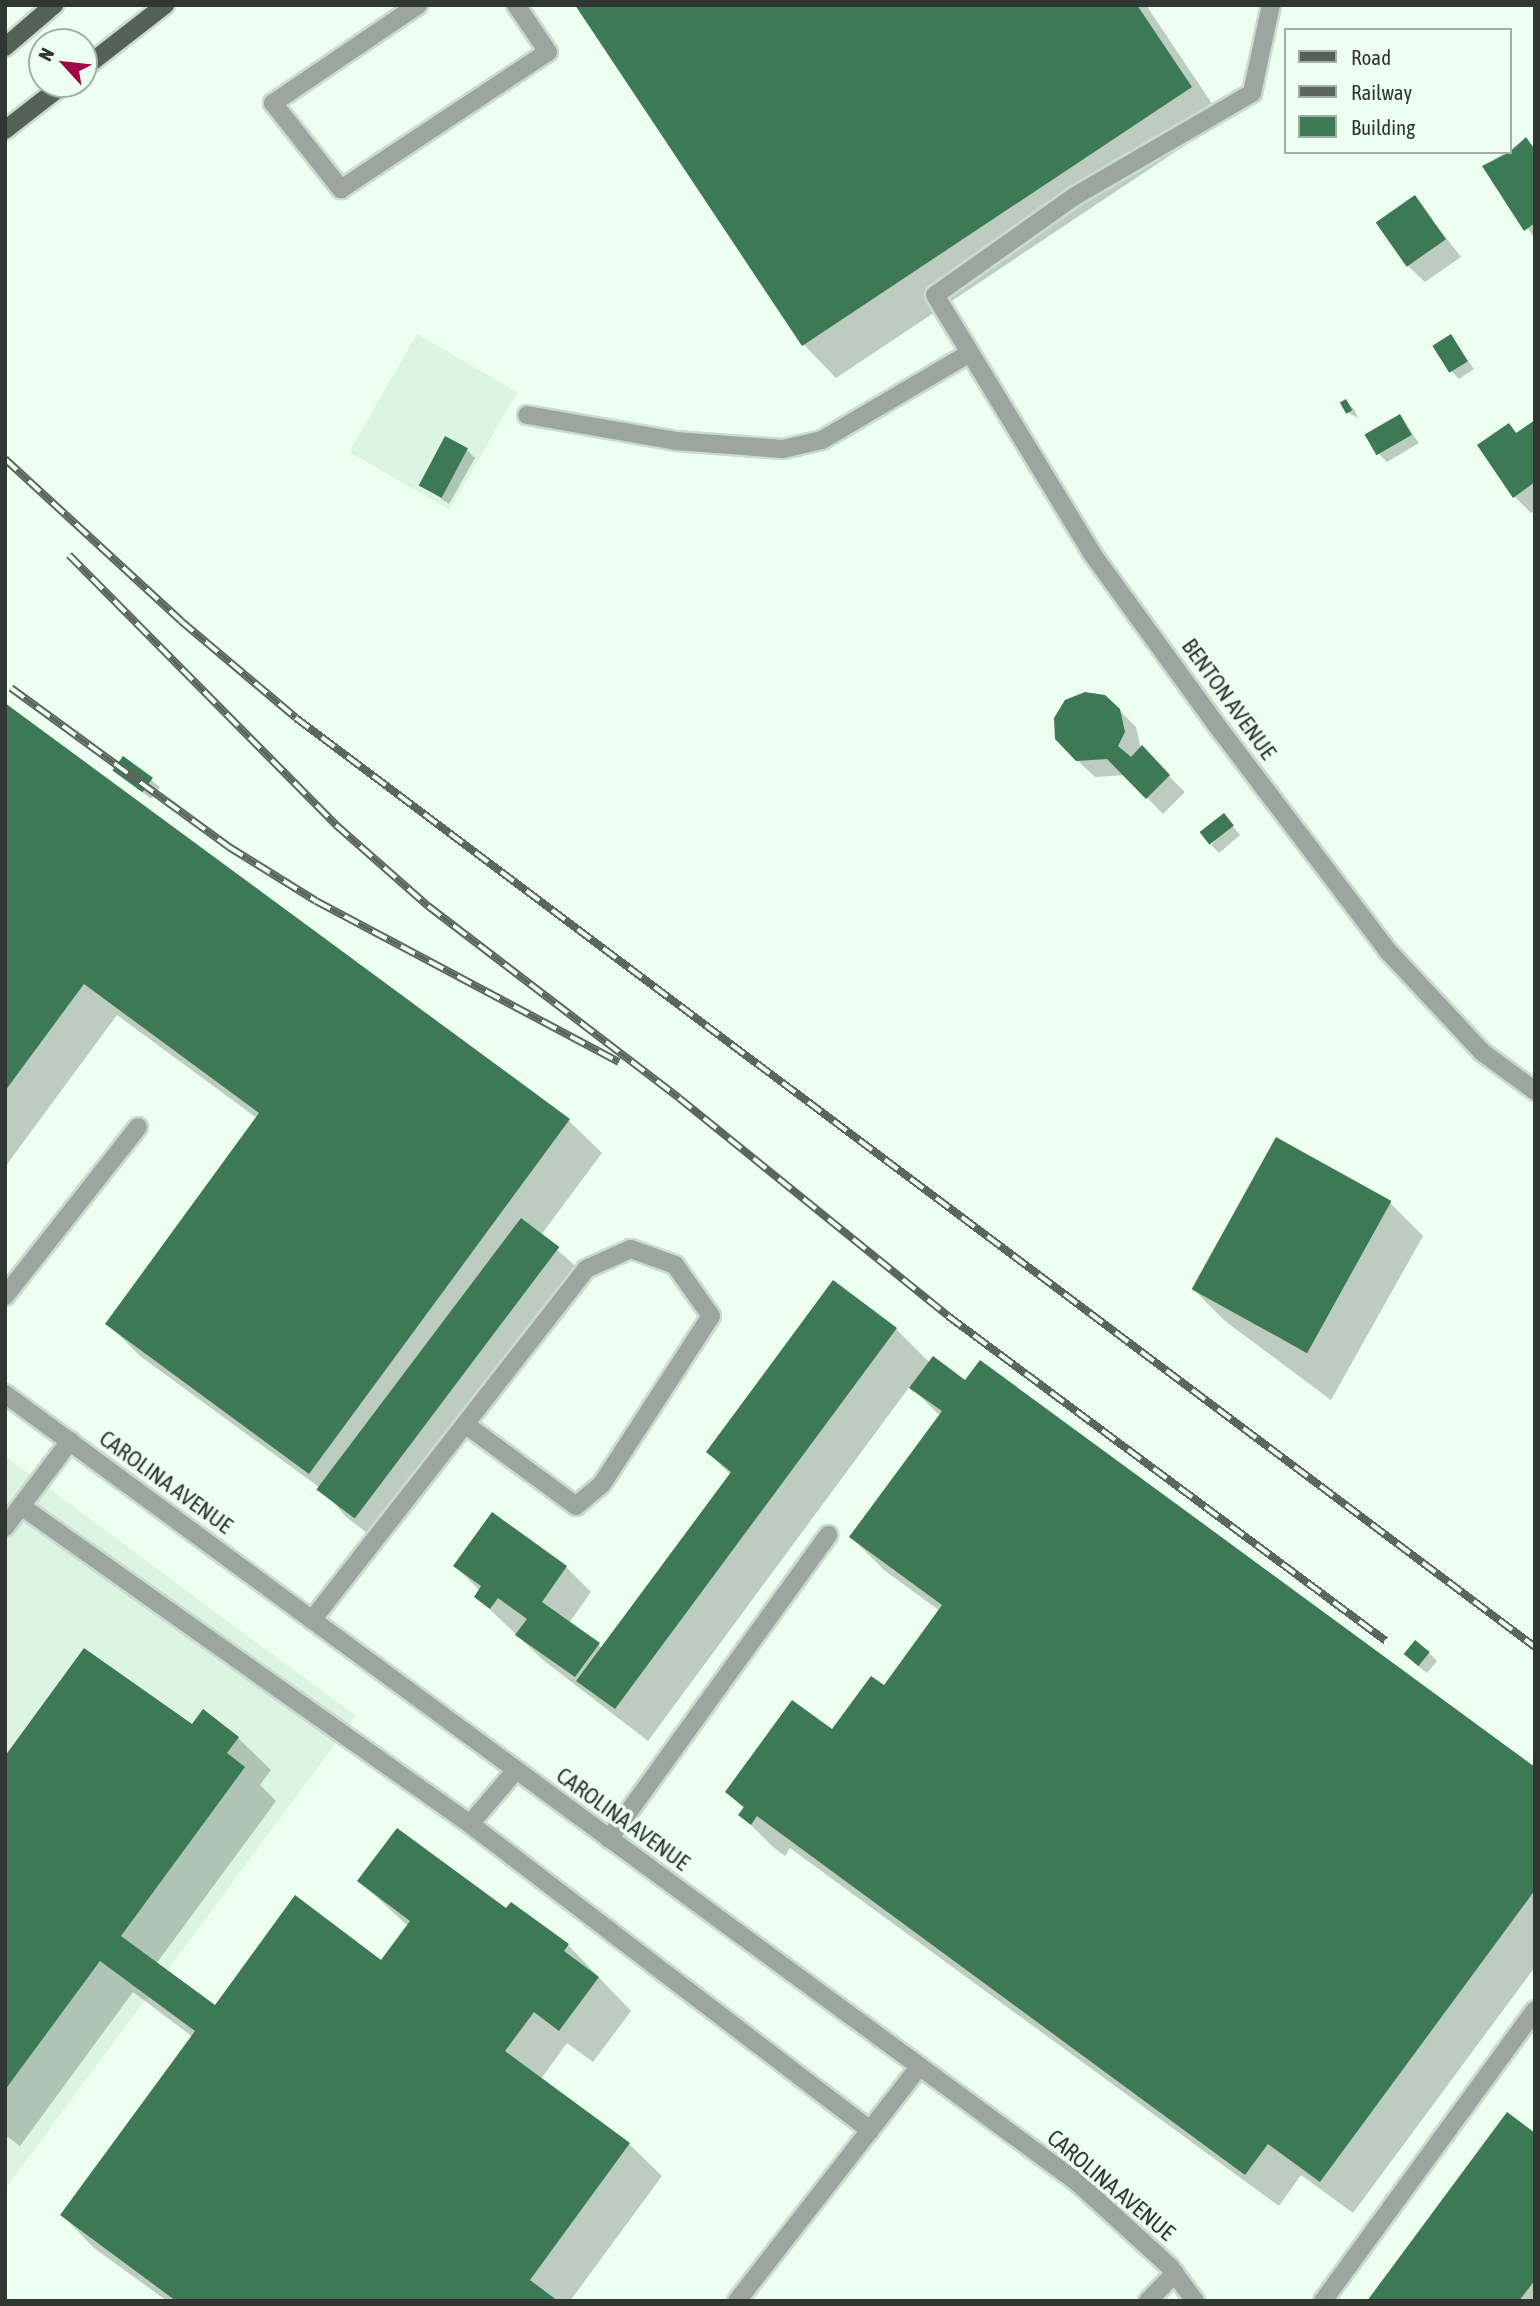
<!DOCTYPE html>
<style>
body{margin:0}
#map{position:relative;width:1540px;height:2306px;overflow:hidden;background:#ecfff1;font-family:"Asap Condensed",sans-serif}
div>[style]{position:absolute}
.built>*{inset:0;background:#dbf5e2;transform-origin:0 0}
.shadow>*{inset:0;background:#0003;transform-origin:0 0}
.building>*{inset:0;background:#3e7955;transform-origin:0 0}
.roads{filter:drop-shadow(2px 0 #cadbcf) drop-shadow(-2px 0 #cadbcf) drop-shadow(0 2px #cadbcf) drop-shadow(0 -2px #cadbcf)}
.minor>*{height:18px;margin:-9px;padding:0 9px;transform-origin:9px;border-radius:9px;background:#9da5a0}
.major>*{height:18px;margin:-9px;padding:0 9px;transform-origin:9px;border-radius:9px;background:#536157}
.rail>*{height:8px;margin-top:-4px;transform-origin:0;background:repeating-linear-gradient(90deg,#ecfff1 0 16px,#5c665f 0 32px);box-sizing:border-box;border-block:2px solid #5c665f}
span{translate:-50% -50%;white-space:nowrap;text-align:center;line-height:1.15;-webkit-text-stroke:7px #ecfff1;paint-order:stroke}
.street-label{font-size:23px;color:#303732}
.frame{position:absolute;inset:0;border:7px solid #303732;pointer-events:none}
.legend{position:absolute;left:1284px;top:28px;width:228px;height:126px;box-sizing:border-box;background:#ecfff1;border:2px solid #a1afa5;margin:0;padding:9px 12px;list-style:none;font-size:21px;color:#303732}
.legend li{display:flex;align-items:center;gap:14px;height:35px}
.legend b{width:35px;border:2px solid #a1afa5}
.north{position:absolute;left:28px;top:28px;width:70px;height:70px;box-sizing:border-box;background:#ecfff1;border:2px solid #a1afa5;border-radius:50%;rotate:297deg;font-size:19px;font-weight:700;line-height:28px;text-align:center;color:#303732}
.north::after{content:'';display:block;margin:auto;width:24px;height:32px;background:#a00649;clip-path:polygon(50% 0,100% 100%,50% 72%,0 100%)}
</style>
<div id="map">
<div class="built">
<i style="left:417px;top:334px;width:116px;height:136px;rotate:30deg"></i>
<i style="clip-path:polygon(5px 1456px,356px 1716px,5px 2189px)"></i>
</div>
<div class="shadow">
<i style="clip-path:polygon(577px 5px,1146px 5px,1223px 120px,836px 378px,804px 345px)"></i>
<i style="clip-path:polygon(1526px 139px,1535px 148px,1535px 239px,1484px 166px)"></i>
<i style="clip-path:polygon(1414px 197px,1461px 257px,1425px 282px,1408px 266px)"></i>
<i style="clip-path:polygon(1450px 336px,1474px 369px,1459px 379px,1451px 371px)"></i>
<i style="clip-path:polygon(1346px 401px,1354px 409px,1358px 418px,1347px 412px)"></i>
<i style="clip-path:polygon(1400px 417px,1419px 443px,1387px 462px,1379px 454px)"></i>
<i style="clip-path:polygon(1535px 422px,1535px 511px,1531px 513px,1514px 496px,1509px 425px,1518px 434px)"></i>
<i style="clip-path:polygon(467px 450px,475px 458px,449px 504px,420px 484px)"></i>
<i style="clip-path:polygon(5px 706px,569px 1121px,602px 1153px,541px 1235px,583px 1273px,382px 1544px,346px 1517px,323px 1490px,140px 1356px,107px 1323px,258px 1119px,117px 1015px,5px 1167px)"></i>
<i style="clip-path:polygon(1119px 710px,1136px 727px,1141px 749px,1185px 792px,1163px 814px,1125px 775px,1095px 777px,1077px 760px)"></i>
<i style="left:123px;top:758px;width:47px;height:15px;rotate:38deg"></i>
<i style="clip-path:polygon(1231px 824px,1240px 835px,1219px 853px,1211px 845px)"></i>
<i style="clip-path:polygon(1390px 1203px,1423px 1236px,1331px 1400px,1225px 1321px,1192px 1288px)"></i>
<i style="clip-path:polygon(896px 1329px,930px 1363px,1535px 1769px,1535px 1967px,1353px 2213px,1301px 2175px,1279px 2206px,790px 1848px,785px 1856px,773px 1847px,741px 1815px,744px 1809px,727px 1792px,833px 1732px,884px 1687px,940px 1611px,884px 1570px,851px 1537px,940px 1416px,910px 1386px,648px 1741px,543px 1660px,477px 1597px,480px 1591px,455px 1566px,566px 1567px,591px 1592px,569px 1623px,602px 1648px,731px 1475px,708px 1452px)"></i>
<i style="clip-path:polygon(1429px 1653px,1437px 1661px,1427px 1673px,1413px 1662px)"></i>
<i style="clip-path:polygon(193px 1726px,238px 1738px,271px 1770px,260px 1785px,276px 1801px,156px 1964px,215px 2007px,382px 1962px,408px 1926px,359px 1881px,507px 1911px,568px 1945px,631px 2011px,593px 2062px,567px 2043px,541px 2079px,629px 2144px,662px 2176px,570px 2301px,167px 2301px,94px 2248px,62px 2215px,193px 2037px,133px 1992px,20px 2146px,5px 2135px,5px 1759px)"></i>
<i style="clip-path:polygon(1535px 2135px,1535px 2301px,1369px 2301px)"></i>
</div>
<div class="building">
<i style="clip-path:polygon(575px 5px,1137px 5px,1192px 87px,802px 346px)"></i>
<i style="clip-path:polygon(1526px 137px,1535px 150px,1535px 223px,1524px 231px,1482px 166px,1510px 152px)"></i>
<i style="left:1415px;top:195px;width:54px;height:48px;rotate:55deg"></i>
<i style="left:1451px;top:334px;width:32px;height:22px;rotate:58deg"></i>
<i style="left:1346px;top:399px;width:13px;height:7px;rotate:61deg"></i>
<i style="left:1400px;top:414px;width:24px;height:41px;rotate:60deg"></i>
<i style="clip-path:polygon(1535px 420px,1535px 482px,1513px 498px,1477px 445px,1509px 423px,1516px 433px)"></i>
<i style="left:445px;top:436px;width:26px;height:56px;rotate:28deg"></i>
<i style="clip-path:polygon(1085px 692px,1105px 695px,1120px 709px,1125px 732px,1118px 746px,1131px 757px,1142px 745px,1170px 775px,1146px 799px,1107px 759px,1076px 761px,1055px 739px,1054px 718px,1065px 700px)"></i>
<i style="clip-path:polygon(5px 703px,570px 1119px,309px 1474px,105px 1324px,259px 1113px,84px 984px,5px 1091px)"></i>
<i style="left:123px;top:756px;width:37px;height:18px;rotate:36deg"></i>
<i style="left:1224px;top:813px;width:16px;height:31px;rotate:52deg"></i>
<i style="left:1276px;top:1137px;width:132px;height:174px;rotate:29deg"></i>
<i style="left:521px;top:1218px;width:48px;height:340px;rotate:37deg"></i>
<i style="clip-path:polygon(833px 1280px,897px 1328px,615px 1709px,576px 1681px,731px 1472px,706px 1452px)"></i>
<i style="clip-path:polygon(933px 1356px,965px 1380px,980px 1360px,1535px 1767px,1535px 1890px,1320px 2182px,1268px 2144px,1245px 2175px,757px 1816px,751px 1825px,738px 1815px,744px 1807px,725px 1792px,792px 1700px,832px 1729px,871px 1676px,884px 1685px,942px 1605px,849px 1537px,942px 1411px,909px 1388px)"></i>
<i style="clip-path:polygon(492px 1512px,567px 1566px,542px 1602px,600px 1643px,575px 1677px,515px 1635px,527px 1619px,498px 1598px,490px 1609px,474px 1597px,481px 1586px,453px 1566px)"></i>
<i style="left:1415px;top:1640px;width:19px;height:18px;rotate:39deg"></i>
<i style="clip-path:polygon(84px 1648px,192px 1724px,203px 1709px,239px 1737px,227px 1753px,245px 1767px,121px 1936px,215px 2005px,295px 1895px,381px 1960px,410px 1921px,357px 1881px,397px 1828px,506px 1908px,511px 1902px,569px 1944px,564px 1951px,599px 1977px,559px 2031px,534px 2012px,505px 2051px,630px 2143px,530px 2280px,558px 2301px,176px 2301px,60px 2215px,195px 2031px,100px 1961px,5px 2090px,5px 1756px)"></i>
<i style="clip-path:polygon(1507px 2112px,1535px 2133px,1535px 2280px,1519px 2301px,1367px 2301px)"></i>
</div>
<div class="roads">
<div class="minor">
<i style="left:418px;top:5px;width:175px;rotate:145.9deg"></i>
<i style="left:273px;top:103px;width:110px;rotate:51.7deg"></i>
<i style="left:341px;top:189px;width:248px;rotate:-33.5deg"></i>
<i style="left:548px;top:52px;width:57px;rotate:-124.2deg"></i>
<i style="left:1271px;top:5px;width:90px;rotate:102.2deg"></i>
<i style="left:1252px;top:93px;width:205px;rotate:149.8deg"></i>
<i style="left:1075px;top:196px;width:171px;rotate:144.7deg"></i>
<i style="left:935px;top:295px;width:304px;rotate:58.7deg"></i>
<i style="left:1093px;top:555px;width:218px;rotate:54deg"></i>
<i style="left:1221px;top:731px;width:275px;rotate:52.8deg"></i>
<i style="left:1387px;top:950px;width:139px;rotate:47deg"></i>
<i style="left:1482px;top:1052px;width:66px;rotate:36.3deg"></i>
<i style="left:527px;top:415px;width:151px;rotate:9.9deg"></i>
<i style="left:676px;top:441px;width:107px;rotate:4.3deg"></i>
<i style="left:783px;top:449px;width:40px;rotate:-13deg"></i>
<i style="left:822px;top:440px;width:169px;rotate:-30.5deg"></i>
<i style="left:5px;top:1296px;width:215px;rotate:-51.8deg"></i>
<i style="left:5px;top:1394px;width:1330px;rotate:36.32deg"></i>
<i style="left:1077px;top:2182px;width:126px;rotate:42.4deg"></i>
<i style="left:1170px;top:2267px;width:42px;rotate:53.7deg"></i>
<i style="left:21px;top:1506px;width:550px;rotate:35.31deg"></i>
<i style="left:470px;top:1824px;width:504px;rotate:37.42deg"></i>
<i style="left:5px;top:1527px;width:108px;rotate:-52.9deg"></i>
<i style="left:312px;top:1620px;width:445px;rotate:-52deg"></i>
<i style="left:586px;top:1269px;width:49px;rotate:-24deg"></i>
<i style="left:631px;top:1249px;width:47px;rotate:20deg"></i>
<i style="left:675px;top:1265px;width:62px;rotate:54.8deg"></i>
<i style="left:711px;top:1316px;width:200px;rotate:123deg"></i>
<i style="left:602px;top:1484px;width:34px;rotate:140deg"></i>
<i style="left:576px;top:1506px;width:137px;rotate:-143.6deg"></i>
<i style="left:470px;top:1824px;width:71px;rotate:-49.6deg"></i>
<i style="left:609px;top:1839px;width:375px;rotate:-54.2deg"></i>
<i style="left:737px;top:2301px;width:296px;rotate:-52.1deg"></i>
<i style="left:1148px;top:2301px;width:39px;rotate:-46deg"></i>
<i style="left:1323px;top:2301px;width:360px;rotate:-53.9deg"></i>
</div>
<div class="major">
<i style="left:5px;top:47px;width:65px;rotate:-40.6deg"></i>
<i style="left:84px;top:68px;width:103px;rotate:-37.9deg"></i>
<i style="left:5px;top:130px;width:75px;rotate:-37.9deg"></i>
</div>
</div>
<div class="rail">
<i style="left:5px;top:459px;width:239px;rotate:42.6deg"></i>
<i style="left:181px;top:621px;width:150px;rotate:40.1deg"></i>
<i style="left:296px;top:718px;width:1549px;rotate:36.86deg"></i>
<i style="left:69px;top:555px;width:380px;rotate:45.3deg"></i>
<i style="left:336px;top:825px;width:123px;rotate:41.4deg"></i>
<i style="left:428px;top:906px;width:316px;rotate:37.4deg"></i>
<i style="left:679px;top:1098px;width:346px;rotate:39deg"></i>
<i style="left:948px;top:1316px;width:545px;rotate:36.58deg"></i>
<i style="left:11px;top:688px;width:270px;rotate:36.1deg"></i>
<i style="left:229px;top:847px;width:102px;rotate:31.8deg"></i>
<i style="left:316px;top:901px;width:343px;rotate:28deg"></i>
</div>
<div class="street-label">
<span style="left:1229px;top:699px;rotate:54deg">BENTON AVENUE</span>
<span style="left:166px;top:1482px;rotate:36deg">CAROLINA AVENUE</span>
<span style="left:623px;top:1819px;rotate:36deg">CAROLINA AVENUE</span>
<span style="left:1111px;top:2185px;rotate:40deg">CAROLINA AVENUE</span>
</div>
<div class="frame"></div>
<ul class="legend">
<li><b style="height:9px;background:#536157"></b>Road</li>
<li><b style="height:9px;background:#5c665f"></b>Railway</li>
<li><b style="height:19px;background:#3e7955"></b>Building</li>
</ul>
<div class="north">N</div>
</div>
